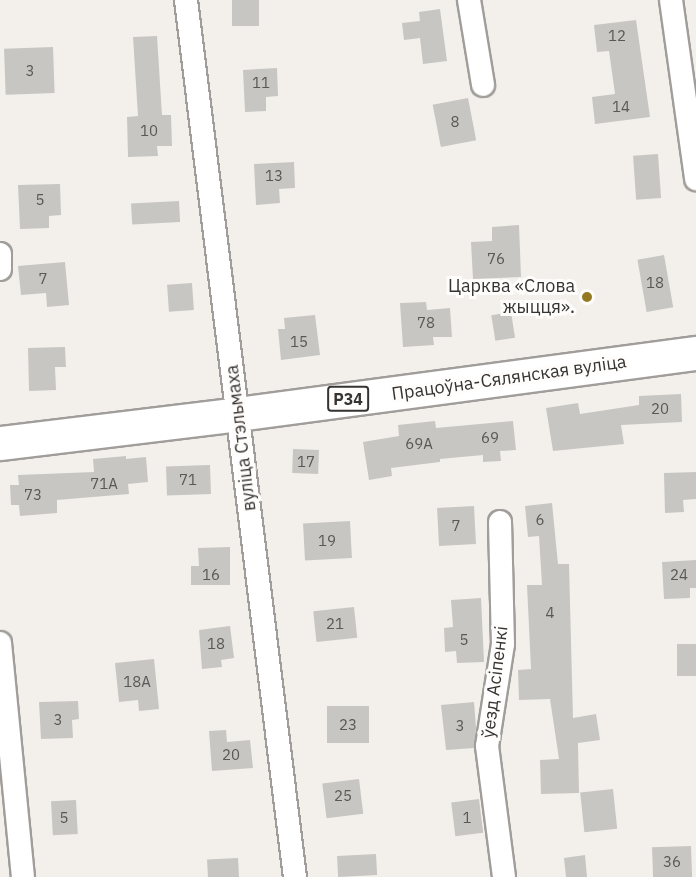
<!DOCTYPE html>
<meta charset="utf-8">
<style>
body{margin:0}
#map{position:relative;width:696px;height:877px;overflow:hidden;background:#f3f0ec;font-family:"IBM Plex Sans",sans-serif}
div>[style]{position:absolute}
.building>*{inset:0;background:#c8c6c2;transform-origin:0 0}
.roads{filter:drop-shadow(2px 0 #a09d9a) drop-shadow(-2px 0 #a09d9a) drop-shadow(0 2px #a09d9a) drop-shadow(0 -2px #a09d9a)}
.minor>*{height:22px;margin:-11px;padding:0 11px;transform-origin:11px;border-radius:11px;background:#fff}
.primary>*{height:33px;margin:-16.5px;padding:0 16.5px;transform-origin:16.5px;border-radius:16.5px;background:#fff}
.dots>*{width:16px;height:16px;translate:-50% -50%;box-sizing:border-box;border:3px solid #fffdfb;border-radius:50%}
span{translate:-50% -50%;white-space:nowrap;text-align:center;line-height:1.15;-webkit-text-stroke:6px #fffdfb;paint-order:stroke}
.number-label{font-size:15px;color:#5a5856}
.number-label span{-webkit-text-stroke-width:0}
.shield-label span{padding:2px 4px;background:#fffdfb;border:2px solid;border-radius:4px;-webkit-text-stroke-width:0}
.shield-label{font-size:16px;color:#353432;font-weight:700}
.poi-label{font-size:18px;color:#353432}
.right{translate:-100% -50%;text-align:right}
.street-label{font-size:18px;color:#353432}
</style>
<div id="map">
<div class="building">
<i style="left:232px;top:0;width:27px;height:26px"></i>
<i style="clip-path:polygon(440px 9px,447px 61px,423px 64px,420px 38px,404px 40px,402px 23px,420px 21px,419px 12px)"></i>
<i style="clip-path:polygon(636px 20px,650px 117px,595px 124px,592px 97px,615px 94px,609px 51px,597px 52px,594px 25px)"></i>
<i style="clip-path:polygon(157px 36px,162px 115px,171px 115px,172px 146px,157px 146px,158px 156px,128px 157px,127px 117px,138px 116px,133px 37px)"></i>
<i style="left:53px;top:47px;width:46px;height:49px;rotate:88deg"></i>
<i style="clip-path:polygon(277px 68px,278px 96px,266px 97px,266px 111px,245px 112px,243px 70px)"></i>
<i style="left:468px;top:98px;width:43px;height:36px;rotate:79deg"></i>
<i style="left:658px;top:154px;width:44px;height:25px;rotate:86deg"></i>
<i style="clip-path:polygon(294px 162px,295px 188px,279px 189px,280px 203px,256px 205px,254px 164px)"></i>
<i style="clip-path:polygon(60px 184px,61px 215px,49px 216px,49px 228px,20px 229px,18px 185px)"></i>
<i style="left:179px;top:201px;width:21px;height:48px;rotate:87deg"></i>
<i style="clip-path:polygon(519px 225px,521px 277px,473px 279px,471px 242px,492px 241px,492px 227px)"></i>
<i style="left:664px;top:255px;width:53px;height:27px;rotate:80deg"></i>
<i style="clip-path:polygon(65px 262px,69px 305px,47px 307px,46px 293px,21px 295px,18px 266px)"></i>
<i style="left:192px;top:283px;width:27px;height:25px;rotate:86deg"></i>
<i style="clip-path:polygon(426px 302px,427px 310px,450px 308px,452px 337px,433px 337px,434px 345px,403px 347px,400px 303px)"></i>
<i style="left:511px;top:312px;width:26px;height:20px;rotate:81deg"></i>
<i style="clip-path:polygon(315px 315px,320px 355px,281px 360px,278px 329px,285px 329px,284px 318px)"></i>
<i style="clip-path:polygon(65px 347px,66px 367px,55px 367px,56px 390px,29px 391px,28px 348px)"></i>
<i style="clip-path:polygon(681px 394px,682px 422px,621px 425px,624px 444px,553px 451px,546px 408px,578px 403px,580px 414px,639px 405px,639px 396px)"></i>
<i style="clip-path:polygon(435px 421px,436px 428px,513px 421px,516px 450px,500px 451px,501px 461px,483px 462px,483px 455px,440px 459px,440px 462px,391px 468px,392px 476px,369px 480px,363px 442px,399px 436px,398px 425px)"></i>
<i style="left:293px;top:449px;width:26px;height:24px;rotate:2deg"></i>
<i style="clip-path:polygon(126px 456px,126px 459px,146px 457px,148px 482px,128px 484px,129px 494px,57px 500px,57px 513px,20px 516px,19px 505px,11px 505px,10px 485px,19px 485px,18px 475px,94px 472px,93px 459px)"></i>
<i style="left:210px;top:465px;width:29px;height:44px;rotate:88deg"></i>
<i style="clip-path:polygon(696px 472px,696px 499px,683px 500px,684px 512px,665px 513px,664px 473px)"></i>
<i style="clip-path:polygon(552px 503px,558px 564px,569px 564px,573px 718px,596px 714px,600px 740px,578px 743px,579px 793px,541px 794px,540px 760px,559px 759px,550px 699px,519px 700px,518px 670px,531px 669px,527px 585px,542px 585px,539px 536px,528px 537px,525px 506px)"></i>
<i style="left:474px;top:506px;width:38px;height:37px;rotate:87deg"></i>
<i style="left:350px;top:521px;width:37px;height:47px;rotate:87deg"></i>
<i style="clip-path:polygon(230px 547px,230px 585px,191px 585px,191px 566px,199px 566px,198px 548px)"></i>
<i style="clip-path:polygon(696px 560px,696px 588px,690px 588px,690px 598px,664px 599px,662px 562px)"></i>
<i style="clip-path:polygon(481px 598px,484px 662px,457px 663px,456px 651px,445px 652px,444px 628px,453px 627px,451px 600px)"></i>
<i style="left:354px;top:607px;width:31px;height:41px;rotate:84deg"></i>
<i style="clip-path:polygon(230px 626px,234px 658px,221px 660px,222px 667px,202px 669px,199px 630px)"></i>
<i style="left:696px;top:644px;width:32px;height:19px;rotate:90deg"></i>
<i style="clip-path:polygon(154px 659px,159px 709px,139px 711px,138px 700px,119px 702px,115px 663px)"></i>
<i style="clip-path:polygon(78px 701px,79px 719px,72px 720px,73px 738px,41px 739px,39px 702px)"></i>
<i style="clip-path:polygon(474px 702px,476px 728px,474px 748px,446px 750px,441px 705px)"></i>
<i style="left:327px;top:706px;width:42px;height:37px"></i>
<i style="clip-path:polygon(226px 730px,227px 742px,250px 740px,253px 768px,212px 771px,209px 731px)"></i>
<i style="left:359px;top:779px;width:35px;height:37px;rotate:83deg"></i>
<i style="left:613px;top:789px;width:40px;height:33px;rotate:84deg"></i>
<i style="left:479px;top:799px;width:34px;height:28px;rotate:83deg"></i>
<i style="left:76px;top:800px;width:34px;height:25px;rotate:87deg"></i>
<i style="left:691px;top:846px;width:31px;height:39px;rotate:88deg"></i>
<i style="left:376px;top:854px;width:21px;height:39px;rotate:87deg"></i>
<i style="clip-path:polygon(585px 855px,587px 877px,566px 877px,564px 858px)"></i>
<i style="left:238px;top:858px;width:19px;height:31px;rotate:87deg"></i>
</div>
<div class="roads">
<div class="minor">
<i style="left:186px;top:0;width:884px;rotate:82.92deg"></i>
<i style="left:469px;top:0;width:86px;rotate:80.6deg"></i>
<i style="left:671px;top:0;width:181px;rotate:82deg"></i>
<i style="left:0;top:254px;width:15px;rotate:90deg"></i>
<i style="left:500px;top:522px;width:122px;rotate:88.6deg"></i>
<i style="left:503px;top:644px;width:103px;rotate:98.9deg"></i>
<i style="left:487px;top:746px;width:132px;rotate:82.6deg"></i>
<i style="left:0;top:643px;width:235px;rotate:84.4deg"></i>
</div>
<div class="primary">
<i style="left:0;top:443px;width:240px;rotate:-6.9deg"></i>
<i style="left:238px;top:414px;width:462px;rotate:-7.6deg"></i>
</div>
</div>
<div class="dots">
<i style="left:587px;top:297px;background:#957920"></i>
</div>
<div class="number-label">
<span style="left:617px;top:36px">12</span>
<span style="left:30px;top:71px">3</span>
<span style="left:261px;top:83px">11</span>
<span style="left:621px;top:107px">14</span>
<span style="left:455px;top:122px">8</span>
<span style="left:149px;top:131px">10</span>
<span style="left:274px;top:176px">13</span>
<span style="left:40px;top:200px">5</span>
<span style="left:496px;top:259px">76</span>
<span style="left:43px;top:279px">7</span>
<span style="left:655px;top:283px">18</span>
<span style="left:426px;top:323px">78</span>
<span style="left:299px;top:342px">15</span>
<span style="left:660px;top:409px">20</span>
<span style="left:490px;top:438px">69</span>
<span style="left:419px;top:444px">69А</span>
<span style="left:306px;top:462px">17</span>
<span style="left:188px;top:480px">71</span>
<span style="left:104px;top:484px">71А</span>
<span style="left:33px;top:495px">73</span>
<span style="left:540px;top:520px">6</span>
<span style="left:456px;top:526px">7</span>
<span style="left:327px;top:541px">19</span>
<span style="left:211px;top:575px">16</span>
<span style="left:679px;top:575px">24</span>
<span style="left:550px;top:613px">4</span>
<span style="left:335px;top:624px">21</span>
<span style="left:464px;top:640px">5</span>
<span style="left:216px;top:644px">18</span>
<span style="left:137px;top:682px">18А</span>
<span style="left:58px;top:720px">3</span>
<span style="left:348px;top:725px">23</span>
<span style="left:460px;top:726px">3</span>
<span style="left:231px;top:755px">20</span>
<span style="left:343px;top:796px">25</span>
<span style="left:64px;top:818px">5</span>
<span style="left:467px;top:818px">1</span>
<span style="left:672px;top:862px">36</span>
</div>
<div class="shield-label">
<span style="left:348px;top:399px">Р34</span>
</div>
<div class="poi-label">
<span class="right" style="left:575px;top:297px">Царква «Слова<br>жыцця».</span>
</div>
<div class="street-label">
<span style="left:509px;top:378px;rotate:-8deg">Працоўна-Сялянская вуліца</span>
<span style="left:241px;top:438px;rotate:-97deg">вуліца Стэльмаха</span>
<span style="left:495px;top:682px;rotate:-83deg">ўезд Асіпенкі</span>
</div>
</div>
